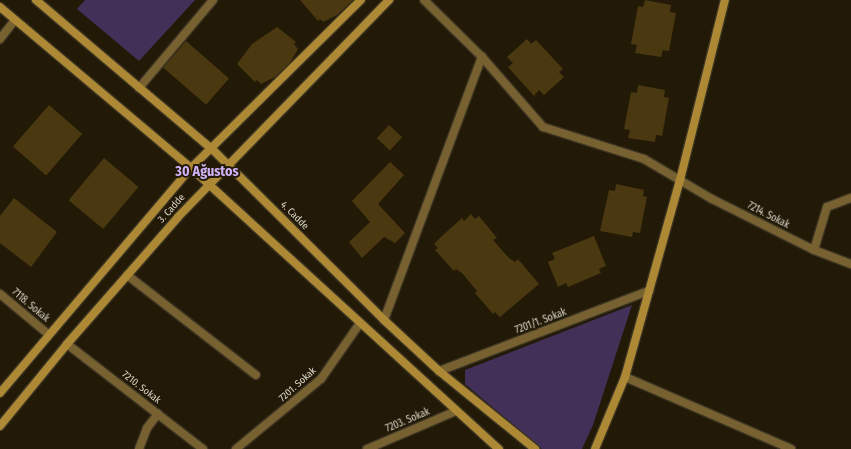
<!DOCTYPE html>
<meta charset="utf-8">
<style>
body{margin:0}
#map{position:relative;width:851px;height:449px;overflow:hidden;background:#221907;font-family:"Fira Sans Condensed",sans-serif}
div>[style]{position:absolute}
.green>*{inset:0;background:#423059}
.building>*{inset:0;background:#4a3810;transform-origin:0 0}
.roads{filter:drop-shadow(1px 0 #3c3423) drop-shadow(-1px 0 #3c3423) drop-shadow(0 1px #3c3423) drop-shadow(0 -1px #3c3423)}
.street>*{height:8px;margin:-4px;padding:0 4px;transform-origin:4px;border-radius:4px;background:#786130}
.secondary>*{height:8px;margin:-4px;padding:0 4px;transform-origin:4px;border-radius:4px;background:#ae8935}
span{translate:-50% -50%;white-space:nowrap;text-align:center;line-height:1.15;-webkit-text-stroke:4px #221907;paint-order:stroke}
.street-label{font-size:10px;color:#ddd8cc}
.district-label{font-size:14px;color:#cfb2f7;font-weight:700}
</style>
<div id="map">
<div class="green">
<i style="clip-path:polygon(85px 0,195px 0,139px 61px,77px 9px)"></i>
<i style="clip-path:polygon(632px 305px,593px 425px,582px 449px,542px 449px,465px 384px,465px 370px)"></i>
</div>
<div class="building">
<i style="clip-path:polygon(300px 0,353px 0,337px 15px,323px 22px,320px 19px,318px 21px)"></i>
<i style="clip-path:polygon(645px 0,671px 5px,670px 12px,676px 13px,669px 51px,663px 50px,661px 57px,635px 53px,637px 45px,631px 44px,638px 6px,643px 7px)"></i>
<i style="clip-path:polygon(277px 27px,296px 42px,294px 44px,298px 49px,290px 63px,275px 77px,261px 84px,257px 80px,255px 82px,237px 64px,252px 44px)"></i>
<i style="clip-path:polygon(527px 39px,531px 44px,536px 40px,563px 69px,559px 72px,564px 77px,544px 95px,539px 90px,534px 96px,508px 67px,513px 63px,507px 57px)"></i>
<i style="left:186px;top:41px;width:57px;height:35px;rotate:41deg"></i>
<i style="clip-path:polygon(638px 85px,665px 90px,664px 97px,669px 98px,662px 136px,656px 135px,655px 142px,628px 138px,630px 130px,624px 129px,631px 92px,637px 93px)"></i>
<i style="left:49px;top:105px;width:44px;height:55px;rotate:41deg"></i>
<i style="left:389px;top:125px;width:18px;height:18px;rotate:43deg"></i>
<i style="left:104px;top:158px;width:45px;height:55px;rotate:40deg"></i>
<i style="clip-path:polygon(390px 162px,404px 175px,378px 204px,405px 233px,395px 243px,384px 237px,362px 258px,349px 242px,370px 222px,352px 201px)"></i>
<i style="clip-path:polygon(616px 184px,644px 190px,643px 196px,647px 197px,640px 233px,633px 232px,632px 237px,600px 231px,609px 190px,615px 191px)"></i>
<i style="clip-path:polygon(14px 198px,57px 232px,31px 267px,0 243px,0 216px)"></i>
<i style="clip-path:polygon(471px 214px,475px 219px,479px 216px,497px 238px,493px 240px,509px 258px,515px 262px,518px 259px,539px 284px,500px 317px,495px 312px,493px 314px,475px 293px,477px 291px,462px 273px,456px 269px,454px 271px,435px 250px,438px 248px,434px 244px,442px 236px,462px 218px,464px 221px)"></i>
<i style="clip-path:polygon(594px 236px,606px 266px,599px 269px,601px 273px,568px 287px,566px 283px,558px 287px,548px 262px,555px 259px,552px 253px)"></i>
</div>
<div class="roads">
<div class="street">
<i style="left:0;top:39px;width:24px;rotate:-52deg"></i>
<i style="left:482px;top:57px;width:93px;rotate:48.9deg"></i>
<i style="left:543px;top:127px;width:106px;rotate:17.6deg"></i>
<i style="left:644px;top:159px;width:79px;rotate:30.5deg"></i>
<i style="left:712px;top:199px;width:114px;rotate:26.6deg"></i>
<i style="left:814px;top:250px;width:40px;rotate:21deg"></i>
<i style="left:139px;top:88px;width:115px;rotate:-49.9deg"></i>
<i style="left:814px;top:250px;width:45px;rotate:-73.2deg"></i>
<i style="left:827px;top:207px;width:26px;rotate:-21deg"></i>
<i style="left:127px;top:275px;width:163px;rotate:37.8deg"></i>
<i style="left:0;top:294px;width:62px;rotate:39.8deg"></i>
<i style="left:384px;top:320px;width:281px;rotate:-69.6deg"></i>
<i style="left:482px;top:57px;width:81px;rotate:-135.5deg"></i>
<i style="left:67px;top:344px;width:172px;rotate:37.7deg"></i>
<i style="left:439px;top:371px;width:225px;rotate:-20.9deg"></i>
<i style="left:625px;top:377px;width:181px;rotate:23.4deg"></i>
<i style="left:139px;top:449px;width:22px;rotate:-69deg"></i>
<i style="left:147px;top:428px;width:18px;rotate:-52deg"></i>
<i style="left:236px;top:449px;width:110px;rotate:-39.5deg"></i>
<i style="left:321px;top:379px;width:68px;rotate:-55.1deg"></i>
<i style="left:367px;top:449px;width:97px;rotate:-23.1deg"></i>
</div>
<div class="secondary">
<i style="left:36px;top:0;width:231px;rotate:40.3deg"></i>
<i style="left:212px;top:149px;width:243px;rotate:44.8deg"></i>
<i style="left:384px;top:320px;width:75px;rotate:42.8deg"></i>
<i style="left:439px;top:371px;width:124px;rotate:39.1deg"></i>
<i style="left:0;top:7px;width:250px;rotate:40.1deg"></i>
<i style="left:191px;top:168px;width:417px;rotate:42.4deg"></i>
<i style="left:0;top:393px;width:295px;rotate:-49.7deg"></i>
<i style="left:191px;top:168px;width:239px;rotate:-44.7deg"></i>
<i style="left:0;top:426px;width:106px;rotate:-50.7deg"></i>
<i style="left:67px;top:344px;width:169px;rotate:-48.8deg"></i>
<i style="left:178px;top:217px;width:303px;rotate:-45.8deg"></i>
<i style="left:595px;top:449px;width:78px;rotate:-67.4deg"></i>
<i style="left:625px;top:377px;width:205px;rotate:-74.4deg"></i>
<i style="left:680px;top:180px;width:186px;rotate:-76deg"></i>
</div>
</div>
<div class="street-label">
<span style="left:172px;top:209px;rotate:-48deg">3. Cadde</span>
<span style="left:294px;top:216px;rotate:45deg">4. Cadde</span>
<span style="left:768px;top:216px;rotate:27deg">7214. Sokak</span>
<span style="left:30px;top:306px;rotate:40deg">7118. Sokak</span>
<span style="left:541px;top:322px;rotate:-21deg">7201/1. Sokak</span>
<span style="left:298px;top:385px;rotate:-42deg">7201. Sokak</span>
<span style="left:141px;top:388px;rotate:38deg">7210. Sokak</span>
<span style="left:408px;top:421px;rotate:-23deg">7203. Sokak</span>
</div>
<div class="district-label">
<span style="left:207px;top:172px">30 Ağustos</span>
</div>
</div>
